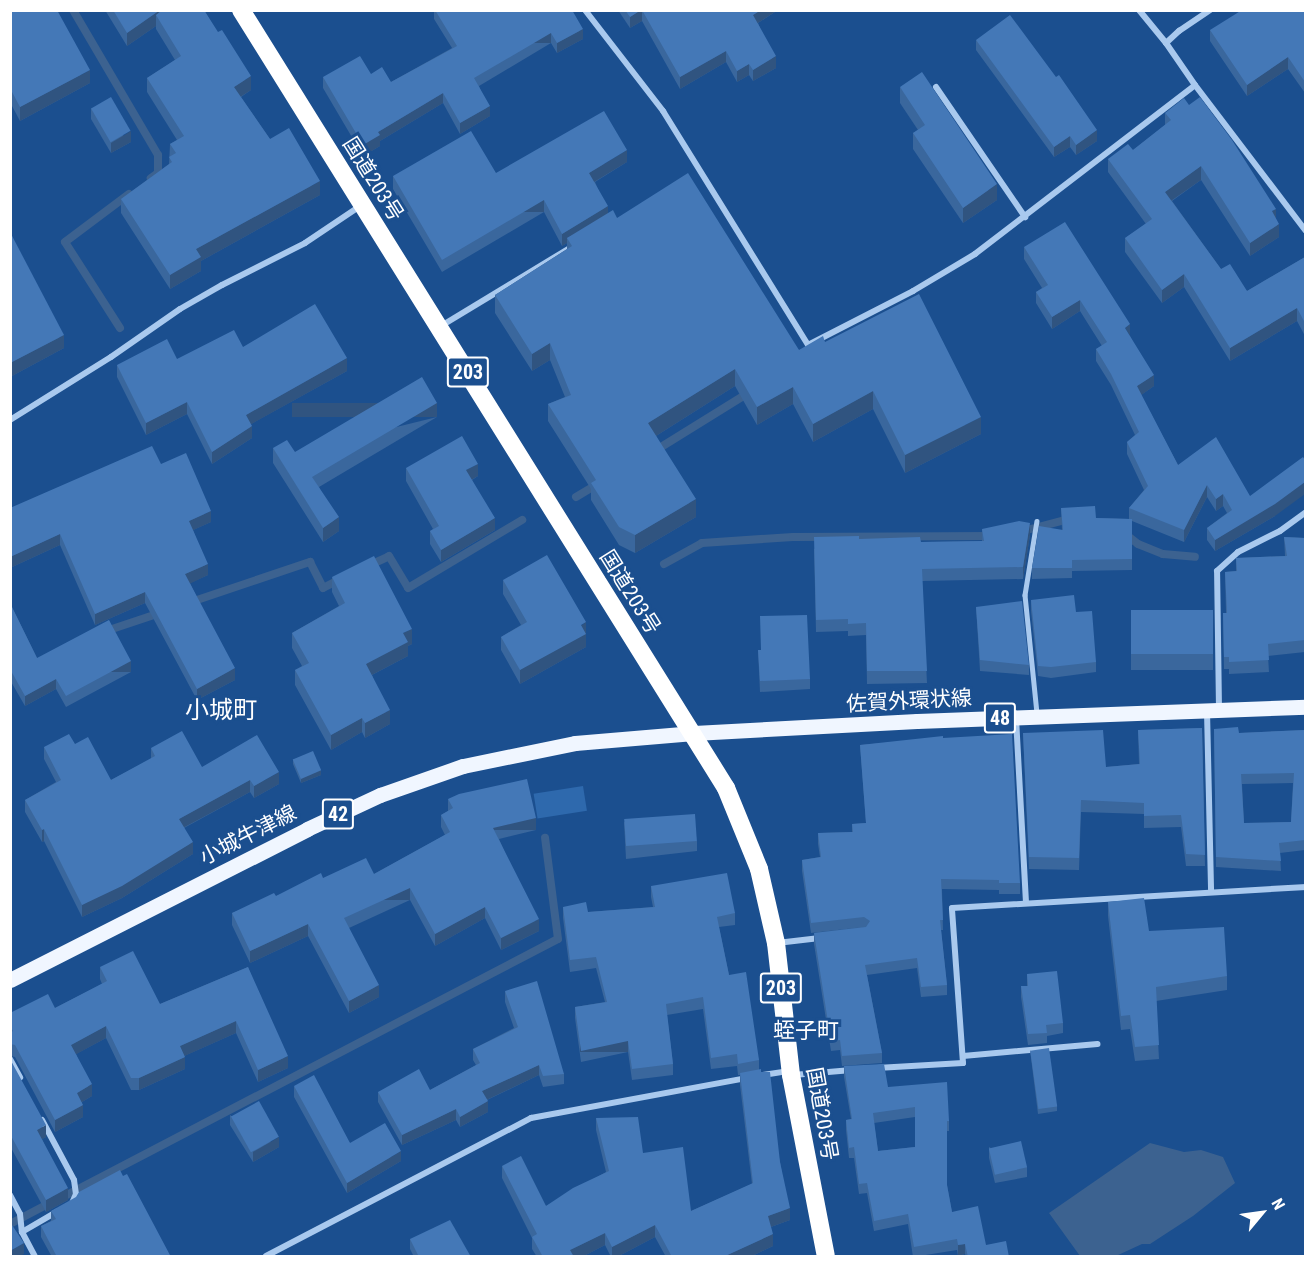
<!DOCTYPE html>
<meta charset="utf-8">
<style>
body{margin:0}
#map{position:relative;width:1316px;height:1267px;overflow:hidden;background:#1b4f8f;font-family:"Roboto Condensed","Noto Sans JP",sans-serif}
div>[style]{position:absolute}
.green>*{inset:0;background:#2e69ad;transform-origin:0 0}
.water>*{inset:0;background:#3c6290}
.stream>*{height:8px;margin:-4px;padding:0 4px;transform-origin:4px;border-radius:4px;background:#3c6290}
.lane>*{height:4.5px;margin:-2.25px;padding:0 2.25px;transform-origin:2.25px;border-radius:2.25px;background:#a9c9ee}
.street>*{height:6px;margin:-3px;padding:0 3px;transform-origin:3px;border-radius:3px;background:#a9c9ee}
.primary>*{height:15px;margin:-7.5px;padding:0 7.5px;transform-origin:7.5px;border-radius:7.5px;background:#f0f6ff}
.highway>*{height:18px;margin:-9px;padding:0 9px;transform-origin:9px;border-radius:9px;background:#fff}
.wall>*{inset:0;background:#3a679d;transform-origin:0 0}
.shaded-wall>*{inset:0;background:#305480;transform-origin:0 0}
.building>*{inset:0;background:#4478b7;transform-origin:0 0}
span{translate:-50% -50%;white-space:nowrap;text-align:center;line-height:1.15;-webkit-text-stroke:6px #1b4f8f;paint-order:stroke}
.shield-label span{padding:2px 4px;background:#1b4f8f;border:2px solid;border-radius:4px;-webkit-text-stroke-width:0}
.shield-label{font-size:20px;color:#fff;font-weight:700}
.street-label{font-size:21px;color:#fff}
.neighbourhood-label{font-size:22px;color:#fff}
.quarter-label{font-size:24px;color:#fff}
.frame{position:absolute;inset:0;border:12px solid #fff;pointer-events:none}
.north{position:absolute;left:1232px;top:1183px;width:60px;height:60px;-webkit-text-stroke:4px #1b4f8f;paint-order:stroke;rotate:61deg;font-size:16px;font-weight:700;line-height:24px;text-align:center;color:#fff}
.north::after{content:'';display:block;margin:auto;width:21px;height:27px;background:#fff;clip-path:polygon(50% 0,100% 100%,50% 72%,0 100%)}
</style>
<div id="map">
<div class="green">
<i style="left:583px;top:786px;width:25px;height:50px;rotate:81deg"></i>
</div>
<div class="water">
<i style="clip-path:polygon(1150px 1143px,1184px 1152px,1201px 1150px,1223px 1157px,1235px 1183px,1193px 1216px,1150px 1244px,1142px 1244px,1116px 1256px,1080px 1256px,1049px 1213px)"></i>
</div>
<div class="stream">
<i style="left:73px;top:10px;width:168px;rotate:59.6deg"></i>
<i style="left:158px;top:155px;width:18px;rotate:90deg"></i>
<i style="left:158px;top:173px;width:9px;rotate:144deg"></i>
<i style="left:120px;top:328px;width:102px;rotate:-122.6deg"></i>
<i style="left:65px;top:242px;width:80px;rotate:-36.9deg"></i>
<i style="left:653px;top:452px;width:112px;rotate:-31.8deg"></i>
<i style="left:576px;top:497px;width:27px;rotate:-31deg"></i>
<i style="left:1023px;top:531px;width:48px;rotate:-14.6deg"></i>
<i style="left:1124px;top:533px;width:18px;rotate:38deg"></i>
<i style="left:1138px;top:544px;width:27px;rotate:22deg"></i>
<i style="left:1163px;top:554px;width:32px;rotate:5deg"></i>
<i style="left:664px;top:564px;width:43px;rotate:-28.9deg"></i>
<i style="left:702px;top:543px;width:91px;rotate:-3.8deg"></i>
<i style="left:793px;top:537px;width:197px;rotate:-0.3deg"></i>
<i style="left:368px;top:566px;width:23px;rotate:-25deg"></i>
<i style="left:389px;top:556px;width:37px;rotate:59deg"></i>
<i style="left:408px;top:588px;width:133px;rotate:-30.8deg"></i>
<i style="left:191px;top:602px;width:126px;rotate:-18.6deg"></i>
<i style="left:310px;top:562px;width:29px;rotate:63deg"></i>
<i style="left:323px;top:588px;width:20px;rotate:-27deg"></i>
<i style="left:103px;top:632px;width:60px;rotate:-18.4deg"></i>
<i style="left:61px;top:1198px;width:560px;rotate:-27.53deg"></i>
<i style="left:558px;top:939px;width:102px;rotate:-97.3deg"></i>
<i style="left:10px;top:1224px;width:45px;rotate:-27.7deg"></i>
</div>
<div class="lane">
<i style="left:1037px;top:521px;width:75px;rotate:99.2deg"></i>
<i style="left:1025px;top:595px;width:120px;rotate:84.2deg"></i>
</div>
<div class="street">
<i style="left:585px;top:10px;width:128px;rotate:52.3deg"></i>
<i style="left:663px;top:111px;width:275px;rotate:58.2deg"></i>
<i style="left:808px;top:345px;width:118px;rotate:-27.2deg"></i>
<i style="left:913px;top:291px;width:72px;rotate:-30.8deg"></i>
<i style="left:975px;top:254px;width:277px;rotate:-37.5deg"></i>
<i style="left:1139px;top:10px;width:43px;rotate:50.7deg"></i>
<i style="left:1166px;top:43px;width:51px;rotate:55.4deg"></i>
<i style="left:1195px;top:85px;width:183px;rotate:52.8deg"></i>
<i style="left:1166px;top:43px;width:18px;rotate:-43deg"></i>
<i style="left:1179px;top:31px;width:37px;rotate:-34deg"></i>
<i style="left:936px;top:87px;width:158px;rotate:55.6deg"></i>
<i style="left:441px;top:326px;width:154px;rotate:-31.2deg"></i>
<i style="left:10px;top:420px;width:119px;rotate:-32deg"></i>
<i style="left:111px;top:357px;width:84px;rotate:-34.8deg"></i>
<i style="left:180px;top:309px;width:48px;rotate:-29.7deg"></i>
<i style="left:222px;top:285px;width:93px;rotate:-26.8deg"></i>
<i style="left:305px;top:243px;width:66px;rotate:-33.9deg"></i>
<i style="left:1219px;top:709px;width:138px;rotate:-90.8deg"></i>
<i style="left:1217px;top:571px;width:28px;rotate:-42deg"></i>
<i style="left:1238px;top:552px;width:47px;rotate:-26.6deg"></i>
<i style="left:1280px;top:531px;width:32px;rotate:-36deg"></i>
<i style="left:1207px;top:711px;width:181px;rotate:88.7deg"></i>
<i style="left:1016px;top:718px;width:185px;rotate:86.9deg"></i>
<i style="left:777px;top:943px;width:43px;rotate:-6.6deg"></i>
<i style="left:963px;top:1056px;width:135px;rotate:-5.1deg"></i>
<i style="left:10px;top:1059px;width:21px;rotate:61deg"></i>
<i style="left:877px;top:1068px;width:86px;rotate:-3.3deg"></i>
<i style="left:963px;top:1063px;width:155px;rotate:-94.1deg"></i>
<i style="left:952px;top:908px;width:355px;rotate:-3.4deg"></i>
<i style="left:763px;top:1075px;width:25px;rotate:-9deg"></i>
<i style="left:793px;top:1075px;width:59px;rotate:-4.8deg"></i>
<i style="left:42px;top:1120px;width:68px;rotate:61.9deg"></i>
<i style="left:74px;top:1180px;width:14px;rotate:82deg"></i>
<i style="left:76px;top:1194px;width:10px;rotate:114deg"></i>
<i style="left:10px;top:1195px;width:21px;rotate:62deg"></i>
<i style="left:20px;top:1214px;width:18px;rotate:84deg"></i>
<i style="left:22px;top:1232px;width:27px;rotate:62deg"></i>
<i style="left:22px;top:1232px;width:42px;rotate:-30.3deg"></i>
<i style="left:266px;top:1256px;width:299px;rotate:-27.5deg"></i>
<i style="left:531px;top:1118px;width:220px;rotate:-10.5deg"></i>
</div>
<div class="primary">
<i style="left:10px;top:980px;width:333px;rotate:-26.9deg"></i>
<i style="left:307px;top:829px;width:81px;rotate:-25deg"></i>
<i style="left:380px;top:795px;width:88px;rotate:-19.3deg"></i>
<i style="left:463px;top:766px;width:114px;rotate:-11.6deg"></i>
<i style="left:575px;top:743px;width:119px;rotate:-4.8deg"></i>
<i style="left:694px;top:733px;width:223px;rotate:-3.1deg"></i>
<i style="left:917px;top:721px;width:389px;rotate:-2.1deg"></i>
</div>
<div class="highway">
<i style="left:241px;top:10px;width:917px;rotate:58.06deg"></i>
<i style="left:726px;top:788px;width:87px;rotate:67.8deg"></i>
<i style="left:759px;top:869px;width:76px;rotate:77.1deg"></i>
<i style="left:776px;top:943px;width:133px;rotate:83.5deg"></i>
<i style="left:791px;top:1075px;width:184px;rotate:79.1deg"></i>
</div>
<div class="wall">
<i style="clip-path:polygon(10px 10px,90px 83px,20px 121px,12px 106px,10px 106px)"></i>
<i style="clip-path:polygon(105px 10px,204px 10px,251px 90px,241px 97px,270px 139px,320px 195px,201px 261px,201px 271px,170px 289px,121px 213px,121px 199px,169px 164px,170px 144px,177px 140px,147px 92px,147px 78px,175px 60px,156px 29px,156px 26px,127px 46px)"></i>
<i style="clip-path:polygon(434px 10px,572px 10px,583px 39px,557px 53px,551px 43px,479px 86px,490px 116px,460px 134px,443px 103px,380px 141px,380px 146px,363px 156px,323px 88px,323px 77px,371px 74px,391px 82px,452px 48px,434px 19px)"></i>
<i style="clip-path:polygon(618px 10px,778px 10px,758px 23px,776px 68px,753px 81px,749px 75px,737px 82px,726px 62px,680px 89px,642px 21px,630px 28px)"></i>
<i style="clip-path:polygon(1305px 10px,1305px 93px,1288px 69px,1247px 96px,1210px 41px,1210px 30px)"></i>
<i style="clip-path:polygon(976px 40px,1097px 141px,1076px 155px,1070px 147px,1054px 157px,976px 50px)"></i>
<i style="clip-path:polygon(900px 87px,997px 200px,963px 223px,913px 149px,913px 133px,918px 130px,900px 103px)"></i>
<i style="clip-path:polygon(91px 108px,131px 142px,111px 153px,91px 119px)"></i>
<i style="clip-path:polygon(1165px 113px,1276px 219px,1279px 237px,1250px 256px,1201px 180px,1172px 201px,1221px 269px,1247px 291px,1305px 257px,1305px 336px,1297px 321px,1230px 361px,1184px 287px,1162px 303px,1125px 252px,1125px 238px,1146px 224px,1108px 172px,1108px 159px,1133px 150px,1165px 125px)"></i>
<i style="clip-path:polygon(627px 162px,595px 182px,608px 213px,617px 218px,799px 350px,825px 342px,981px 434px,905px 473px,873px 409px,813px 442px,793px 404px,757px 425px,735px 386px,656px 436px,696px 517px,635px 553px,619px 545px,591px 500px,591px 489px,548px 421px,548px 404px,565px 397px,550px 360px,532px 371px,495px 313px,495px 295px,567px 249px,567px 243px,562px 246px,544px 212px,442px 272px,393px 189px,393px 176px,496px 173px)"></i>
<i style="clip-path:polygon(10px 232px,64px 348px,12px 376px,10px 374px)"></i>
<i style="clip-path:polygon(1024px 247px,1130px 336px,1154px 386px,1141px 395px,1178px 465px,1250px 496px,1275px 516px,1215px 551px,1207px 540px,1207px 528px,1227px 513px,1223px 506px,1216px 511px,1207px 497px,1184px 542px,1132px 521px,1132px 570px,1072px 571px,1072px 578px,1032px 579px,1032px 568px,1062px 530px,1061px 508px,1096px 518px,1129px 519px,1129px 508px,1144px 490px,1127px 454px,1127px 442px,1135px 435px,1111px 385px,1096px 361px,1096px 349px,1102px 346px,1080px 311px,1052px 329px,1036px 303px,1036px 292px,1042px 288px,1024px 259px)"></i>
<i style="clip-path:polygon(243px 347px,347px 371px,251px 424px,252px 438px,212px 464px,187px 414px,146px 435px,117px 377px,117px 365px,177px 359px)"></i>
<i style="clip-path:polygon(437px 417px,319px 487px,339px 531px,323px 542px,273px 463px,273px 448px,295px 452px)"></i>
<i style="clip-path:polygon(161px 464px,211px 522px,193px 530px,208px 575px,190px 583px,235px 680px,197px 700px,145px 603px,95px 625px,60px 545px,10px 568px,10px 508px)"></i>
<i style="clip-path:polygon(406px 468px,478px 476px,472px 480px,495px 530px,441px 562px,430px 544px,430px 531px,433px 529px,406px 481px)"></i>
<i style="clip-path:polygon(982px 529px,1030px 535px,1023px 579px,922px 581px,927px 683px,867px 684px,866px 635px,848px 636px,848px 631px,816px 632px,814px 549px,859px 539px,921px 542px,982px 541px)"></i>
<i style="clip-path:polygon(1284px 537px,1305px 538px,1305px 652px,1268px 656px,1269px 672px,1229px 674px,1229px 669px,1224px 669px,1223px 613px,1226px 613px,1225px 572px,1236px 571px,1236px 558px,1285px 556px)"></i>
<i style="clip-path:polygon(332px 577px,412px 644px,408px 646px,408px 656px,372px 675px,390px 724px,365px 738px,362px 732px,331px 750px,295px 685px,295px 670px,302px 666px,292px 648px,292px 633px,339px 606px,332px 592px)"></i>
<i style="clip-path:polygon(503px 580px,586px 647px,520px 684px,501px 650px,501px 637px,521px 625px,503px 594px)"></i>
<i style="clip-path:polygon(1031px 600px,1076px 612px,1096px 662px,1096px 672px,1051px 678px,1038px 676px,1031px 611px)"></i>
<i style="clip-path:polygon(10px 603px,37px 658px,131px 672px,66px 707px,56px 689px,25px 706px,10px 680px)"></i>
<i style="clip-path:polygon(976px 607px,1029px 665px,1029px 675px,980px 671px)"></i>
<i style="left:1213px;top:610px;width:60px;height:82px;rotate:90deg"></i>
<i style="clip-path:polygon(758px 650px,761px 650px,810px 679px,810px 689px,760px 692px)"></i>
<i style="clip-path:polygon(1202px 728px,1205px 866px,1186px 866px,1181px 827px,1144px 828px,1144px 814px,1081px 812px,1079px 870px,1029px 869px,1023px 733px,1106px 767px,1139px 764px,1138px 730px)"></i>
<i style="clip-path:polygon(evenodd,1214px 729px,1239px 733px,1305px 730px,1305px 850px,1280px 853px,1281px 871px,1216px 867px,1214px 729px,1293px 783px,1291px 822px,1244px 823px,1242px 784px,1293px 783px)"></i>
<i style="clip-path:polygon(943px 738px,1020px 883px,1020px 894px,999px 894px,999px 890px,942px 889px,943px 930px,941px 930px,947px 985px,947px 995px,921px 997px,917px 968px,867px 975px,882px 1053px,882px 1063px,842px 1066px,840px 1050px,831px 1051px,814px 944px,814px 933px,864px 927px,811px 933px,802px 871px,802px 860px,820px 857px,818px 844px,818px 833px,852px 832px,852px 824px,866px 823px,860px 745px)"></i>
<i style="clip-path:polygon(75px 744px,111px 780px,151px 759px,151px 748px,202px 767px,279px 784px,254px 798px,250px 792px,184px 828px,193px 854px,122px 898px,82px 917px,44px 841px,42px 842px,25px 812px,25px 800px,56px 782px,44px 759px,44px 747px)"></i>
<i style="clip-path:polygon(293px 759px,321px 775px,301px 783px,293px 764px)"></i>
<i style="clip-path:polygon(448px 799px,536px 830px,499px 839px,539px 931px,501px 950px,485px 918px,435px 946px,410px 900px,349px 928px,379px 997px,349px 1013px,308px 936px,250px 963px,232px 925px,232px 913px,323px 878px,374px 874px,445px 835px,441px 827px,441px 815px,448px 811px)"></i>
<i style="clip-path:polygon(624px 822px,697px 841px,697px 851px,626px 859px)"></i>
<i style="clip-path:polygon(651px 886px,735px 913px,735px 925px,719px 927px,729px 975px,759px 1060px,759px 1070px,780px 1162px,790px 1220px,771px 1227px,773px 1246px,750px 1257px,666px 1257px,655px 1237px,617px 1257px,611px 1257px,605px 1245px,582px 1257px,537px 1257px,532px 1249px,532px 1238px,502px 1178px,502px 1166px,546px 1206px,606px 1172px,596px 1130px,596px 1118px,643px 1153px,691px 1211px,752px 1184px,740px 1085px,740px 1075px,738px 1075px,737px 1066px,711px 1069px,703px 1009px,667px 1015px,673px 1064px,673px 1075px,632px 1080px,628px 1052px,581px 1062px,575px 1018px,575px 1007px,605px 1002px,596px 968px,570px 972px,563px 918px,563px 907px,588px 912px,653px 907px,651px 897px)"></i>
<i style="clip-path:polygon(1108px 902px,1149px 931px,1227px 976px,1227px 990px,1156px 1001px,1159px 1059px,1135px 1061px,1130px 1029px,1121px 1030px,1108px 916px)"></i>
<i style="clip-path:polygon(100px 967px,160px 1004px,248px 967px,288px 1068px,258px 1082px,236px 1033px,184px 1056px,185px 1069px,139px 1090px,131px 1090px,106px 1038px,76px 1054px,92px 1096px,82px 1102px,83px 1117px,55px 1132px,15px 1057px,10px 1056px,10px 1013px,55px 1008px,102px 984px,100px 979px)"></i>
<i style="clip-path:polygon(1027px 974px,1063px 1023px,1063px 1033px,1047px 1036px,1047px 1043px,1028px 1045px,1021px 997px,1021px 986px,1027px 986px)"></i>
<i style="clip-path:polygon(505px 991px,564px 1074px,564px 1084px,543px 1087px,539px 1075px,487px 1100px,488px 1112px,460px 1127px,456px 1120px,402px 1145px,378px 1102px,378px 1092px,430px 1090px,476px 1065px,473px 1060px,473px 1049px,514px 1028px,505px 1002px)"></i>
<i style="clip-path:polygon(1030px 1050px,1057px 1106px,1057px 1111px,1038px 1114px)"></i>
<i style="clip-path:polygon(10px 1059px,46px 1137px,42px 1139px,68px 1200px,46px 1212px,10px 1146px)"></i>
<i style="clip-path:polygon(evenodd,844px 1066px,888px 1087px,949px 1121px,949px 1131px,947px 1131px,947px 1185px,952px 1212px,986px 1245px,1009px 1257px,966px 1257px,965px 1254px,958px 1256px,957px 1250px,913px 1257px,908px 1224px,874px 1231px,867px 1193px,859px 1194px,854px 1158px,849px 1158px,846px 1130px,846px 1120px,851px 1119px,844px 1077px,844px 1066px,915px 1117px,915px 1147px,878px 1151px,874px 1123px,915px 1117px)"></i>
<i style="clip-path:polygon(294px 1086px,350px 1143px,401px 1161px,347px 1193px,294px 1097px)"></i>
<i style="clip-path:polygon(230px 1115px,279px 1147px,253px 1162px,230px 1125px)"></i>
<i style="clip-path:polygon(989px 1147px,1027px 1167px,1027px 1177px,995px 1183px,989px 1158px)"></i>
<i style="clip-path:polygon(51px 1211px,171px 1257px,52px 1257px,41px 1237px,41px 1226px,51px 1221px)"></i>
<i style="clip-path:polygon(410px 1239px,471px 1257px,414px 1257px,410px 1249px)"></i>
</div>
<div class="shaded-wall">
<i style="clip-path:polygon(160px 10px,169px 10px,156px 15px,156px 26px,127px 46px,127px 33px)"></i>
<i style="clip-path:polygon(641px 10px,642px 10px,642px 21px,630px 28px,630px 17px)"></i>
<i style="clip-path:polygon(761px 10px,778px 10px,753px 26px,753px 15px)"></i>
<i style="clip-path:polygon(583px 29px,583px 39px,557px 53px,557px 43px)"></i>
<i style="left:551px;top:33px;width:10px;height:89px;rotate:90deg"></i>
<i style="clip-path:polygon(726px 51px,726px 62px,680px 89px,680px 77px)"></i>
<i style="clip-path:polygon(776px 56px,776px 68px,753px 81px,753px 70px)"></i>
<i style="clip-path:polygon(1288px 57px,1288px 69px,1247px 96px,1247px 85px)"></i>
<i style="clip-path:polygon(749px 64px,749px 75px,737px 82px,737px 71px)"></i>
<i style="clip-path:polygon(90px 70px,90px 83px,20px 121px,20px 107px)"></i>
<i style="clip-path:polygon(251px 76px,251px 90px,234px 101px,234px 87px)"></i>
<i style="left:12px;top:92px;width:14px;height:2px;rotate:90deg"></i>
<i style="clip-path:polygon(443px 93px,443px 103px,380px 141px,380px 146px,363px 156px,363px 145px,378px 132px)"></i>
<i style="clip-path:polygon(490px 106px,490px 116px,460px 134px,460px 123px)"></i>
<i style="clip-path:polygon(1097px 130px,1097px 141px,1076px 155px,1076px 145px)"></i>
<i style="clip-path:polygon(131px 131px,131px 142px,111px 153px,111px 143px)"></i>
<i style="clip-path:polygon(1070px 136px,1070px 147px,1054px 157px,1054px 147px)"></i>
<i style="clip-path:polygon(627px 150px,627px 162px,589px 185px,589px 173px)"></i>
<i style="clip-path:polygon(1201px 166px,1201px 180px,1165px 205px,1165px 192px)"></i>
<i style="clip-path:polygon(320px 181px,320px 195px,201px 261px,201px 271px,170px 289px,170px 275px,196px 249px)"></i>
<i style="clip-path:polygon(997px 184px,997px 200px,963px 223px,963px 208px)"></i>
<i style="left:544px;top:200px;width:12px;height:118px;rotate:90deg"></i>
<i style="clip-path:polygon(608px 206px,608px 218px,567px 238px,567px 243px,562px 246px,562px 234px)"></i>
<i style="clip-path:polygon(1276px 209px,1276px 222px,1272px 211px)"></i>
<i style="clip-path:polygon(1279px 224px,1279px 237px,1250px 256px,1250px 243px)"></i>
<i style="clip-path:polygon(1184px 274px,1184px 287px,1162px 303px,1162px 290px)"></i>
<i style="clip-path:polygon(1080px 300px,1080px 311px,1052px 329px,1052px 317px)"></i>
<i style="clip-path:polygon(1297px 308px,1297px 321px,1230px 361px,1230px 348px)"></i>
<i style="clip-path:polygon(1130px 324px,1130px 336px,1125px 328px)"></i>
<i style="clip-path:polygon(64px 335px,64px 348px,12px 376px,12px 362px)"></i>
<i style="clip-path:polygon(550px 343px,550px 360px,532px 371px,532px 354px)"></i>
<i style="clip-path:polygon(347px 358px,347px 371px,246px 427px,246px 415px)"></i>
<i style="clip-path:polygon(735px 369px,735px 386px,648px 441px,648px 423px)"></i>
<i style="clip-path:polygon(1154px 375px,1154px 386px,1137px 398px,1137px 386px)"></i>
<i style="clip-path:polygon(793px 387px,793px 404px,757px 425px,757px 407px)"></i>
<i style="clip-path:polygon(873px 391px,873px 409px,813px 442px,813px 424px)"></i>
<i style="clip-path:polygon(187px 402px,187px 414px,146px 435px,146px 423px)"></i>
<i style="left:437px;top:403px;width:14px;height:145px;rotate:90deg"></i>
<i style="clip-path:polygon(981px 417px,981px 434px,905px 473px,905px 455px)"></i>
<i style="clip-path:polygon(252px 426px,252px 438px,212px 464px,212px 452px)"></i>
<i style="clip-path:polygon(478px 464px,478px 476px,466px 483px,466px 470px)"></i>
<i style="clip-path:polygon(1305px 482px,1305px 494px,1275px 516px,1215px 551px,1215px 540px)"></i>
<i style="clip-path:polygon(1207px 485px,1207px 497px,1184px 542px,1184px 530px)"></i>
<i style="clip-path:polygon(1223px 494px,1223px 506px,1216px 511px,1216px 499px)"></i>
<i style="clip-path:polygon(696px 499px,696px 517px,635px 553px,635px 535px)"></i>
<i style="clip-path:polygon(211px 511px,211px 522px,189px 532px,189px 521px)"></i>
<i style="clip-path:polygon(339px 517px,339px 531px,323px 542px,323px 528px)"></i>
<i style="clip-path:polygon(495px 518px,495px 530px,441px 562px,441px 550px)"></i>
<i style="clip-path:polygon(1030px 523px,1030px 535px,1023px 579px,1023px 567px)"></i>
<i style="clip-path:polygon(60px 534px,60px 545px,10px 568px,10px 557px)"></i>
<i style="clip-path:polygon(208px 564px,208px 575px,185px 586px,185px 574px)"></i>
<i style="clip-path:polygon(145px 592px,145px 603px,95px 625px,95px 614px)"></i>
<i style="clip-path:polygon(586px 622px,586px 647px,520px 684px,520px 670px)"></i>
<i style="clip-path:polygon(412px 629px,412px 644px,408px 646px,408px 656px,366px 678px,366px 664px,403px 633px)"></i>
<i style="left:131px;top:661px;width:11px;height:74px;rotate:90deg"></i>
<i style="clip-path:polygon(235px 668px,235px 680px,197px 700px,197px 689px)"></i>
<i style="clip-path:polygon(56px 679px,56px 689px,25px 706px,25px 696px)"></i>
<i style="clip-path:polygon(390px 710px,390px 724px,365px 738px,365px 723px)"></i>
<i style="clip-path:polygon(362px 718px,362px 732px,331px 750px,331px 735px)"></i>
<i style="clip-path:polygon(321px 770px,321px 775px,301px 783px,301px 778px)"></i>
<i style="clip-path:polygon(279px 772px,279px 784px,254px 798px,254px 786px)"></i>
<i style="clip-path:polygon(250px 780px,250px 792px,179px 830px,179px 819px)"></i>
<i style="left:536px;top:818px;width:12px;height:44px;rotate:90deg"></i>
<i style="clip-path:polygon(44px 829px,44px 841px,42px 842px,42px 830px)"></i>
<i style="clip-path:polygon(193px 842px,193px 854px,122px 898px,82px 917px,82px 905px)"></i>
<i style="left:410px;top:888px;width:12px;height:72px;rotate:90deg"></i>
<i style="clip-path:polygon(485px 907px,485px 918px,435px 946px,435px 934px)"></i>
<i style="clip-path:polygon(539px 919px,539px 931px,501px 950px,501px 938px)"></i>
<i style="clip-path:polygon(308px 924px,308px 936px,250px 963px,250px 951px)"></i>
<i style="clip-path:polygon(379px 985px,379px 997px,349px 1013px,349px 1001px)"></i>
<i style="clip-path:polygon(236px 1021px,236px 1033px,180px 1058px,180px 1046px)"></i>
<i style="clip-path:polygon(106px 1026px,106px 1038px,71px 1057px,71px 1045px)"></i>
<i style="left:628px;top:1041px;width:11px;height:48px;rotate:90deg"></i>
<i style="clip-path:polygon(288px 1056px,288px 1068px,258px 1082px,258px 1070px)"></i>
<i style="clip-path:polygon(185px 1057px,185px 1069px,139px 1090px,139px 1078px)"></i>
<i style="clip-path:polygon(539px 1065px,539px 1075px,482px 1102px,482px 1091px)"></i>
<i style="clip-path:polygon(92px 1084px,92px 1096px,77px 1105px,77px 1093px)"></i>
<i style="clip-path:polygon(488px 1101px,488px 1112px,460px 1127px,460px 1117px)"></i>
<i style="clip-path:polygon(83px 1105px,83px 1117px,55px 1132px,55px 1120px)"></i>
<i style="clip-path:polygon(456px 1109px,456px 1120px,402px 1145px,402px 1135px)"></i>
<i style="clip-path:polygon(46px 1125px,46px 1137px,37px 1142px,37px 1130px)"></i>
<i style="clip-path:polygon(279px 1137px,279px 1147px,253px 1162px,253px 1152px)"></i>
<i style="clip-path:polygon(401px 1151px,401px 1161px,347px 1193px,347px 1183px)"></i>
<i style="clip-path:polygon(68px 1188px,68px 1200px,46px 1212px,46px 1200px)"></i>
<i style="clip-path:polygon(790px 1208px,790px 1220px,768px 1228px,768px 1216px)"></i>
<i style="clip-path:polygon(655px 1225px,655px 1237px,617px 1257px,612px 1257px,612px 1247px)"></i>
<i style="clip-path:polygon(605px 1233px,605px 1245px,582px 1257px,570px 1257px,570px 1250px)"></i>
<i style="clip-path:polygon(773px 1234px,773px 1246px,750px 1257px,723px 1257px)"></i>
<i style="clip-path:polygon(24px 1243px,24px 1254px,19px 1257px,10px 1257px,10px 1251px)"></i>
<i style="clip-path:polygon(965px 1244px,965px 1254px,958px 1256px,958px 1245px)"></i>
</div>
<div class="building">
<i style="clip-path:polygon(10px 10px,57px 10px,90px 70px,20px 107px,12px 92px,10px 93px)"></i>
<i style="clip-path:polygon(113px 10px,160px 10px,127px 33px)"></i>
<i style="clip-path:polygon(162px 10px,204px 10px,218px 32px,222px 30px,251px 76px,234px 87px,270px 139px,289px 128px,320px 181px,196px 249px,201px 257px,170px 275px,121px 199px,172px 162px,169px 157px,176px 153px,170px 144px,184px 136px,147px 78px,181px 56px,156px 15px)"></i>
<i style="clip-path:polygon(435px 10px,572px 10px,583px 29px,557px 43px,551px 33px,474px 78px,490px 106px,460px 123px,443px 93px,378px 132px,380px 135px,363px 145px,323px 77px,360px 56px,371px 74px,382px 67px,391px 82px,457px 46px)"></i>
<i style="clip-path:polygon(625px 10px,641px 10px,630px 17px)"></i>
<i style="clip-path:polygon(642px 10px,761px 10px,753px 15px,776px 56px,753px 70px,749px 64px,737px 71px,726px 51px,680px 77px)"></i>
<i style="clip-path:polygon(1242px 10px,1305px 10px,1305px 82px,1288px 57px,1247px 85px,1210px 30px)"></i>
<i style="clip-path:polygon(1010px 15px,1056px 77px,1059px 75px,1097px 130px,1076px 145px,1070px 136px,1054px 147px,976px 40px)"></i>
<i style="clip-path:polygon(922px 72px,997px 184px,963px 208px,913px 133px,925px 125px,900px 87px)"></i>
<i style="left:111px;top:97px;width:39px;height:23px;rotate:60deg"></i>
<i style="clip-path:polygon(1200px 97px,1232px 140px,1276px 209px,1272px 211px,1279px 224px,1250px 243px,1201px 166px,1165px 192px,1221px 269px,1230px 264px,1247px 291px,1305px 257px,1305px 323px,1297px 308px,1230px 348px,1184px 274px,1162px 290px,1125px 238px,1152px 219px,1108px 159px,1128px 144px,1133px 150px,1171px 120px,1165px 113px,1184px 98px,1189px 105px)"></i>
<i style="clip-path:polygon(604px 111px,627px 150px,589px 173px,608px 206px,562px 234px,544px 200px,442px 260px,393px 176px,471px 131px,496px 173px)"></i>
<i style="clip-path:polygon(688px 173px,799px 350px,823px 336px,825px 342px,919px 294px,981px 417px,905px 455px,873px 391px,813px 424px,793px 387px,757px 407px,735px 369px,648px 423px,696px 499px,635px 535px,619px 527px,591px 483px,596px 480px,548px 404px,571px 395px,550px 343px,532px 354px,495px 295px,572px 246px,567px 238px,613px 210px,617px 218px)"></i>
<i style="clip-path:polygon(1065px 222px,1130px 324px,1125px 328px,1154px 375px,1137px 386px,1178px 465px,1216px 437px,1250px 496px,1303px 457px,1305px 460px,1305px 482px,1275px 504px,1215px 540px,1207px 528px,1232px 510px,1223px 494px,1216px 499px,1207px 485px,1184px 530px,1129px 508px,1148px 486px,1127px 442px,1139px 432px,1111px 374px,1096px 349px,1107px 342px,1080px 300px,1052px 317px,1036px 292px,1048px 285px,1024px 247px)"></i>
<i style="clip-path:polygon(10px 232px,64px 335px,12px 362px,10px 360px)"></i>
<i style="clip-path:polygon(315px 304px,347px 358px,246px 415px,252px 426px,212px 452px,187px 402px,146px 423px,117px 365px,167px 339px,177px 359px,234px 330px,243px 347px)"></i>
<i style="clip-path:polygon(422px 377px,437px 403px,312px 477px,339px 517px,323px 528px,273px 448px,287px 440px,295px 452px)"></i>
<i style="clip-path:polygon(462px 436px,478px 464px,466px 470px,495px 518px,441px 550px,430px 531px,439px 526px,406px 468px)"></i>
<i style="clip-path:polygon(152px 446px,161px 464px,186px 453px,211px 511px,189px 521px,208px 564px,185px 574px,235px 668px,197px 689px,145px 592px,95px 614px,60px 534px,10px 557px,10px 508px)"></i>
<i style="clip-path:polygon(1095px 506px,1096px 518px,1132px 519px,1132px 559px,1072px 560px,1072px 568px,1032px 568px,1039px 526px,1063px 530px,1061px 508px)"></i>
<i style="clip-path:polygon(1019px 521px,1030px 523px,1023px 567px,922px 569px,927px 671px,867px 671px,866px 623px,848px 624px,848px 619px,816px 620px,814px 537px,859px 536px,859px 539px,920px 537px,921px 542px,984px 541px,982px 529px)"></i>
<i style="clip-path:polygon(1284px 537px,1305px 538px,1305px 640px,1268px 644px,1269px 660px,1229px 662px,1229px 657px,1224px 657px,1223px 613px,1227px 613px,1225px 572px,1237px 571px,1236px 558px,1287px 556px)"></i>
<i style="clip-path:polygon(547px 555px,586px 622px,581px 625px,586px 634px,520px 670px,501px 637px,527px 622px,503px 580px)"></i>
<i style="clip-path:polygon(374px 556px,412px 629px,403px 633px,408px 642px,366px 664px,390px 710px,365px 723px,362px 718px,331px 735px,295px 670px,309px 663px,292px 633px,345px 603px,332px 577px)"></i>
<i style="clip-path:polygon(1074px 595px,1076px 612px,1092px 611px,1096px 662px,1051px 667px,1038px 666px,1031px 600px)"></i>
<i style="clip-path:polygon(1022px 601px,1029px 665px,980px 660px,976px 607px)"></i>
<i style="clip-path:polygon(10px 603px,37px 658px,109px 620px,131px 661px,66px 696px,56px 679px,25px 696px,10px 669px)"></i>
<i style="left:1213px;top:610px;width:44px;height:82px;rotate:90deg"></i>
<i style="clip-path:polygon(807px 615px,810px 679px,760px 681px,758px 650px,761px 650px,760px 616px)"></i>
<i style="clip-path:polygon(evenodd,1238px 727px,1239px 733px,1305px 730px,1305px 840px,1279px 843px,1281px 861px,1216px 857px,1214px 729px,1238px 727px,1294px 773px,1291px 822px,1244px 823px,1241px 774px,1294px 773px)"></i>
<i style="clip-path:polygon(1202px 728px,1205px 855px,1186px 854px,1181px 815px,1144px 816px,1144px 803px,1081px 800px,1079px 858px,1029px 857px,1023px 733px,1103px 730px,1106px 767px,1140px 764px,1138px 730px)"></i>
<i style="clip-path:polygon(182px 731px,202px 767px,257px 735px,279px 772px,254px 786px,250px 780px,179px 819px,193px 842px,122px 886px,82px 905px,44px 829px,42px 830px,25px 800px,61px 780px,44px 747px,69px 734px,75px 744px,88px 737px,111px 780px,155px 756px,151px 748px)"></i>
<i style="clip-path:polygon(1012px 734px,1020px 883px,999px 883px,999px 880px,941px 879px,943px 920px,940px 920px,947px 985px,921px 987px,917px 958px,865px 965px,882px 1053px,842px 1056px,840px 1040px,831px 1041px,814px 933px,866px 927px,870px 921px,864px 917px,811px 923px,802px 860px,821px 857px,818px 833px,853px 832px,852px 824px,866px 823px,860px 745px,943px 736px,943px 738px)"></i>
<i style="left:313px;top:751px;width:21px;height:22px;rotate:67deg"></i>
<i style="clip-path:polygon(527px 779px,536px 818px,493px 828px,539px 919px,501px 938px,485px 907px,435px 934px,410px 888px,344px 918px,379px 985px,349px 1001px,308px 924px,250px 951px,232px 913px,274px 893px,276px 896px,321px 873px,323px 878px,366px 858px,374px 874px,450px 832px,441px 815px,453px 808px,448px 799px,459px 794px)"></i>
<i style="left:695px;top:814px;width:27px;height:71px;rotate:86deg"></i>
<i style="clip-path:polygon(727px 873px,735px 913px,717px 917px,729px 975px,746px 972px,759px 1060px,738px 1064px,737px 1054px,711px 1058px,703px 997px,666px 1004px,673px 1064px,632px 1069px,628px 1041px,581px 1051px,575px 1007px,607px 1002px,596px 957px,570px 960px,563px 907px,586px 902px,588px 912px,655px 907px,651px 886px)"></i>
<i style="clip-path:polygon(1144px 898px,1149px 931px,1224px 927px,1227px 976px,1156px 987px,1159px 1045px,1135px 1047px,1130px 1015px,1121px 1016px,1108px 902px)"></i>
<i style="clip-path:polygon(133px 951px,160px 1004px,248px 967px,288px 1056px,258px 1070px,236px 1021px,180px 1046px,185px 1057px,139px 1078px,131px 1078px,106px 1026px,71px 1045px,92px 1084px,77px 1093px,83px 1105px,55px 1120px,15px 1045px,10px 1044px,10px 1033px,13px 1031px,10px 1026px,10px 1013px,48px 994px,55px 1008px,107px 981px,100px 967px)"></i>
<i style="clip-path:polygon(1057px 971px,1063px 1023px,1046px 1025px,1047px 1033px,1028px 1034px,1021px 986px,1028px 986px,1027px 974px)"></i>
<i style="clip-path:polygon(537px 981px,564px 1074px,543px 1076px,539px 1065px,482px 1091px,488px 1101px,460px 1117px,456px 1109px,402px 1135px,378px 1092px,419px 1069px,430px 1090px,480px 1063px,473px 1049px,518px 1027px,505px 991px)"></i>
<i style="left:1049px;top:1048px;width:59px;height:19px;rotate:82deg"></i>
<i style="clip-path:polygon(10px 1059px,46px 1125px,37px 1130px,68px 1188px,46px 1200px,10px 1134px)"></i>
<i style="clip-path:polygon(evenodd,884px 1064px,888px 1087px,947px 1082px,949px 1121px,947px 1121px,947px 1185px,952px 1212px,978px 1206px,986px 1245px,1006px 1241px,1009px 1257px,968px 1257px,965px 1244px,958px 1245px,957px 1239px,914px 1247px,908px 1214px,874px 1221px,867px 1183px,859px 1184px,854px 1147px,849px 1148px,846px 1120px,852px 1119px,844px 1066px,884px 1064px,915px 1107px,915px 1147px,878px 1151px,873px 1113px,915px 1107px)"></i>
<i style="clip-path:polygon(761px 1069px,761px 1072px,770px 1072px,780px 1162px,790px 1208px,768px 1216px,773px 1234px,723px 1257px,672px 1257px,655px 1225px,612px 1247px,605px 1233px,570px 1250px,574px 1257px,543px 1257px,532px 1237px,537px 1234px,502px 1166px,521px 1156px,546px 1206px,573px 1188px,609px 1171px,596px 1118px,638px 1117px,643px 1153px,683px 1147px,691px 1211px,753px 1183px,740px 1073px)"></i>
<i style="clip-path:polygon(314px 1075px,350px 1143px,385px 1123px,401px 1151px,347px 1183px,294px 1086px)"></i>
<i style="left:259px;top:1101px;width:41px;height:32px;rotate:61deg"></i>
<i style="left:1021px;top:1141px;width:27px;height:33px;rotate:77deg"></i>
<i style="clip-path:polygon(120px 1170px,123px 1176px,127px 1174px,171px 1257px,57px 1257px,41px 1226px,56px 1219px,51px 1211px,76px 1197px,79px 1192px)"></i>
<i style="clip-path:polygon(450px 1220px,471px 1257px,419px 1257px,410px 1239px)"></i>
<i style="clip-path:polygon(10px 1222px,24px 1243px,10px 1251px)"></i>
</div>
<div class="shield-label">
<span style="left:468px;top:372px">203</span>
<span style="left:1000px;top:718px">48</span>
<span style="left:338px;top:814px">42</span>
<span style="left:781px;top:988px">203</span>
</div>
<div class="street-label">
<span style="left:373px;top:179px;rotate:58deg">国道203号</span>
<span style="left:630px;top:592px;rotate:58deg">国道203号</span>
<span style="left:909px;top:701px;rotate:-3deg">佐賀外環状線</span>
<span style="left:248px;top:835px;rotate:-27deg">小城牛津線</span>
<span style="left:822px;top:1114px;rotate:80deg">国道203号</span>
</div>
<div class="neighbourhood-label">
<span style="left:806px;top:1031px">蛭子町</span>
</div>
<div class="quarter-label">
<span style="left:221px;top:711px">小城町</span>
</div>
<div class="frame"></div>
<div class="north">N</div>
</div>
